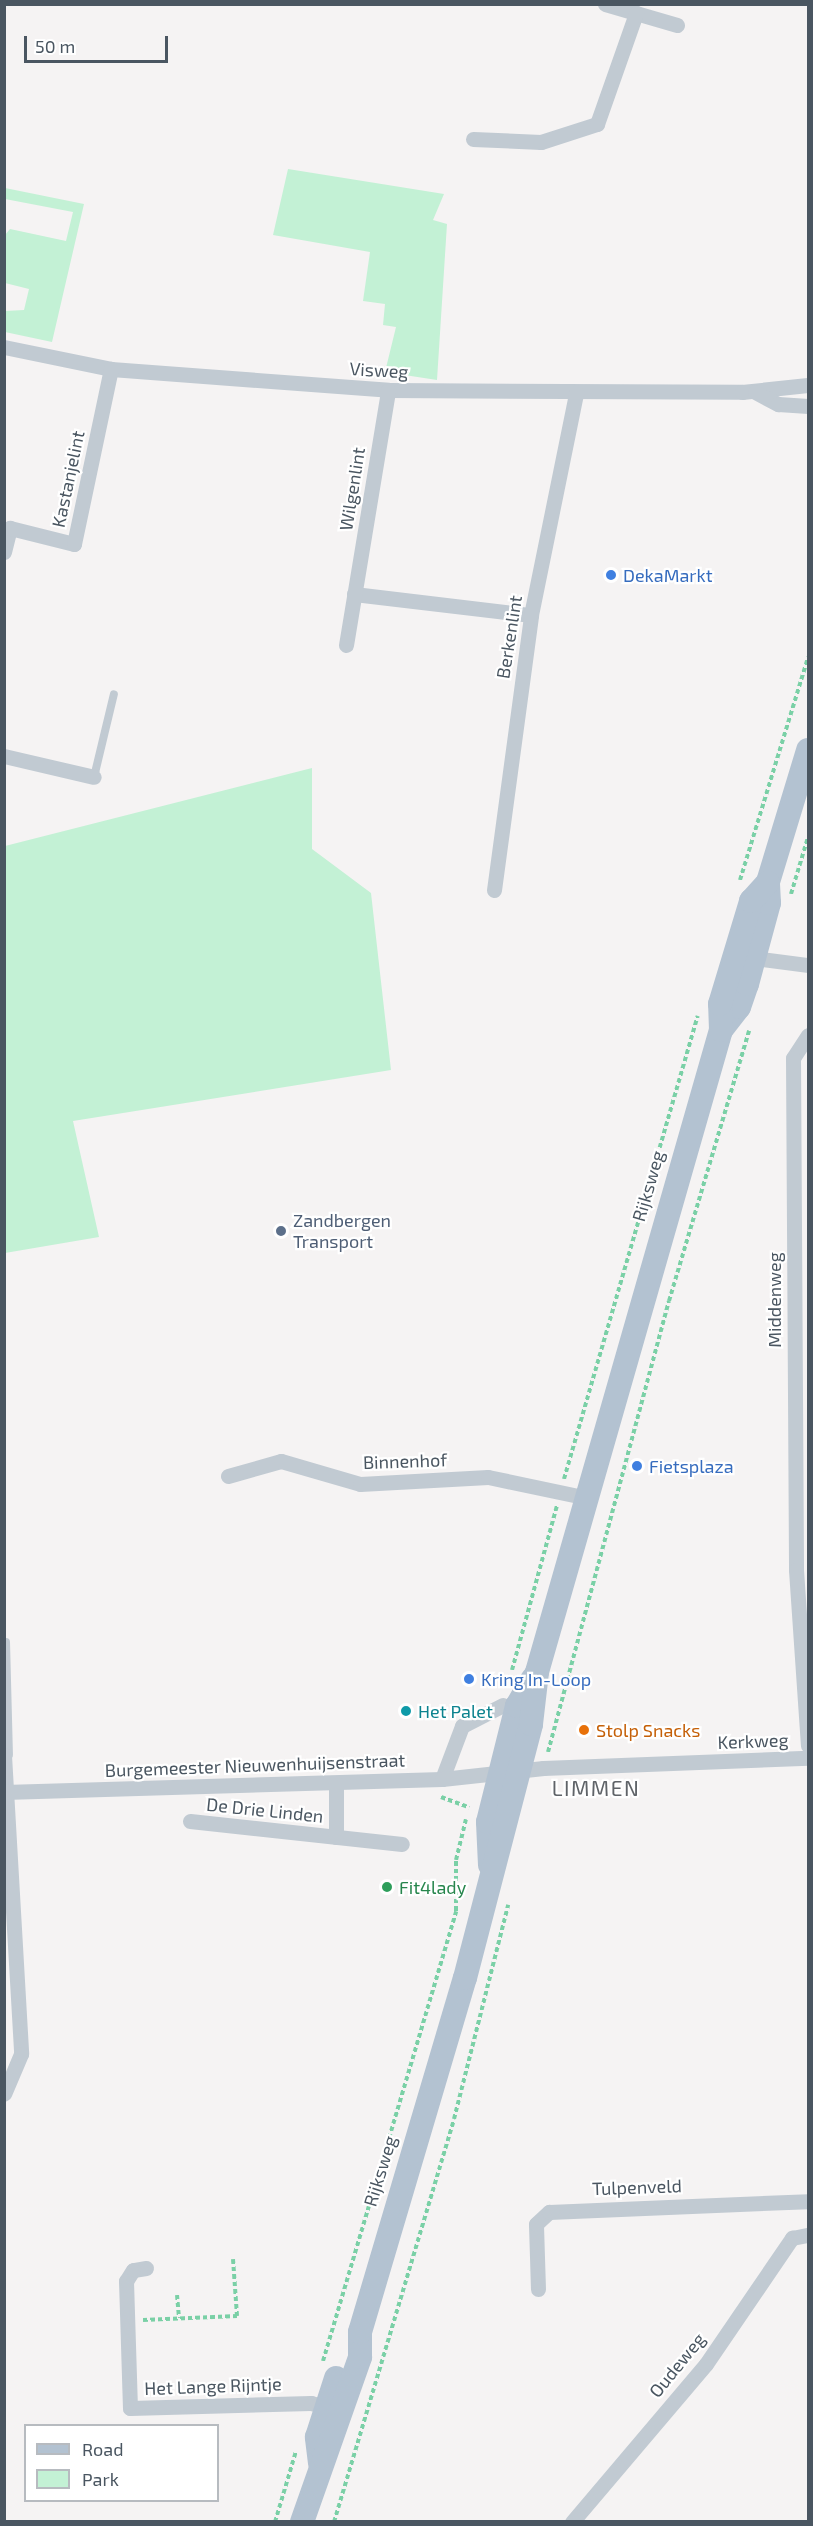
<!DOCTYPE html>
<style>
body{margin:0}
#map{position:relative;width:813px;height:2526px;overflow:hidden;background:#f5f3f3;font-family:"Exo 2",sans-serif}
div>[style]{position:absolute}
.green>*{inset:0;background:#c3f1d5}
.path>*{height:4px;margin-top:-2px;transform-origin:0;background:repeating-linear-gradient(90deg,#7ad0a6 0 4.5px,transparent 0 7.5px)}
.lane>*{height:8px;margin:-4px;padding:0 4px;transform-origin:4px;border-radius:4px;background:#c1cad2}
.street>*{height:15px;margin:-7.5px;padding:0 7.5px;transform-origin:7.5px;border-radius:7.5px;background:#c1cad2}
.primary>*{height:24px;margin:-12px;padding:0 12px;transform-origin:12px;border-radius:12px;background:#b3c2d1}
.dots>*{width:16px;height:16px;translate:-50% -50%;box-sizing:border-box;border:3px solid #fff;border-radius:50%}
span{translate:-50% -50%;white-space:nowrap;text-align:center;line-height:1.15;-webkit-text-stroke:4.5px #fff;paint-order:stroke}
.street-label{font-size:18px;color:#4a5661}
.shop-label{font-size:18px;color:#366cbe}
.left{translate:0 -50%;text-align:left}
.service-label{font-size:18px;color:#4e5e75}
.culture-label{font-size:18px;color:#0d838f}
.food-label{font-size:18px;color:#c56008}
.leisure-label{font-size:18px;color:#27864d}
.quarter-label{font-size:21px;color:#5f6368;letter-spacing:1.5px}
.frame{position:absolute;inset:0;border:6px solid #4a5661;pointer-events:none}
.legend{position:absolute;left:24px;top:2424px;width:195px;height:78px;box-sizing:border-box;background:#fff;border:2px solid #b7bbc0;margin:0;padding:8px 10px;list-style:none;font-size:18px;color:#4a5661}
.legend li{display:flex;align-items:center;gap:12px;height:30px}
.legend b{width:30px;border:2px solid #b7bbc0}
.scale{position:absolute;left:24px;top:36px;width:144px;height:27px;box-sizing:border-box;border:3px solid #4a5661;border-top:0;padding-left:8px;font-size:18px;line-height:21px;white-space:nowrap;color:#4a5661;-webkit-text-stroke:4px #fff;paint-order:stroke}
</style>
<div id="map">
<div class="green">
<i style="clip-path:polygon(288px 169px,444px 194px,433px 220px,447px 224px,437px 380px,385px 372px,396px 327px,383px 325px,385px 304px,363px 301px,370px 252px,273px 235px)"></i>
<i style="clip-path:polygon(5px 188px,84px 204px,52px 342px,5px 332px,5px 311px,24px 310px,29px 289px,5px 283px,5px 235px,10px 229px,66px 241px,73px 212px,5px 199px)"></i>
<i style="clip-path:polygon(312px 768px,312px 849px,371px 893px,391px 1070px,73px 1121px,99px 1237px,5px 1253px,5px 846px)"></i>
</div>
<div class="path">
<i style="left:740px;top:880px;width:233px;rotate:-73deg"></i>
<i style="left:791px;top:894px;width:59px;rotate:-73.4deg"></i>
<i style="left:564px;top:1479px;width:482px;rotate:-73.9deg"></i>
<i style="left:512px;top:1670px;width:170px;rotate:-74.7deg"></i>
<i style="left:548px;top:1752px;width:467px;rotate:-75deg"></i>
<i style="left:669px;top:1301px;width:282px;rotate:-73.5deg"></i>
<i style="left:441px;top:1797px;width:30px;rotate:20deg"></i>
<i style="left:177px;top:2295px;width:23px;rotate:85deg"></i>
<i style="left:143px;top:2320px;width:94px;rotate:-2.4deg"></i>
<i style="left:237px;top:2316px;width:57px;rotate:-94deg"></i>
<i style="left:323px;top:2361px;width:469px;rotate:-73.5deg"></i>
<i style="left:456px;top:1911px;width:51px;rotate:-90deg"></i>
<i style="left:456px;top:1860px;width:42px;rotate:-76.3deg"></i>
<i style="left:275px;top:2522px;width:74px;rotate:-73.5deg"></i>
<i style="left:334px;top:2522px;width:420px;rotate:-73.4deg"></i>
<i style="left:454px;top:2119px;width:221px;rotate:-75.8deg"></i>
</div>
<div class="lane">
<i style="left:94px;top:777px;width:85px;rotate:-76.5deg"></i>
<i style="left:6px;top:1642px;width:113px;rotate:88.5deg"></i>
</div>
<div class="street">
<i style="left:605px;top:4px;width:75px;rotate:16.3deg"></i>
<i style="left:473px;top:139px;width:68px;rotate:2.5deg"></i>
<i style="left:541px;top:142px;width:59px;rotate:-17.8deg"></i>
<i style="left:597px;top:124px;width:118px;rotate:-70.6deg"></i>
<i style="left:4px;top:347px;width:109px;rotate:11.6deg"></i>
<i style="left:111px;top:369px;width:278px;rotate:4.3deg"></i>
<i style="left:388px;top:390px;width:354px;rotate:0.3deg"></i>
<i style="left:742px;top:392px;width:66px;rotate:-6.1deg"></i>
<i style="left:755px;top:392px;width:26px;rotate:28deg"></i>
<i style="left:778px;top:404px;width:30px;rotate:4deg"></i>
<i style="left:4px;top:552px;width:25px;rotate:-76deg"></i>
<i style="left:10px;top:528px;width:66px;rotate:14deg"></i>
<i style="left:74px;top:544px;width:179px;rotate:-78.1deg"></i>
<i style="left:354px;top:594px;width:178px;rotate:6.8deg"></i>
<i style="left:346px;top:645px;width:258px;rotate:-80.6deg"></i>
<i style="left:4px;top:756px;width:92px;rotate:13.1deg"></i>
<i style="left:494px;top:890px;width:277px;rotate:-82.3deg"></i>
<i style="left:531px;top:615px;width:227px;rotate:-78.5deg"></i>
<i style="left:746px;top:957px;width:63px;rotate:7.4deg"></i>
<i style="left:808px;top:1035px;width:27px;rotate:123deg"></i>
<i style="left:793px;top:1058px;width:512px;rotate:89.66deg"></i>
<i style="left:796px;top:1570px;width:176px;rotate:86.1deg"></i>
<i style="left:228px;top:1476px;width:55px;rotate:-15.8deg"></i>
<i style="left:281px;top:1461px;width:82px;rotate:16.2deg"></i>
<i style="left:360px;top:1484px;width:128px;rotate:-3.1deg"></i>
<i style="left:488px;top:1477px;width:102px;rotate:11.9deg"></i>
<i style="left:4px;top:1755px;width:299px;rotate:86.7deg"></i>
<i style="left:21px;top:2054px;width:43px;rotate:113deg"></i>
<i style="left:442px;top:1779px;width:57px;rotate:-69.3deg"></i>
<i style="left:462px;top:1726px;width:46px;rotate:-27.1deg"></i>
<i style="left:4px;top:1792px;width:438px;rotate:-1.7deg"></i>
<i style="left:442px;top:1779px;width:102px;rotate:-6.2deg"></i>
<i style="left:543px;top:1768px;width:265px;rotate:-2.2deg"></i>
<i style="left:190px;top:1821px;width:213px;rotate:6.2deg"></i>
<i style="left:336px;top:1837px;width:54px;rotate:-90deg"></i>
<i style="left:146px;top:2268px;width:13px;rotate:171deg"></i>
<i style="left:133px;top:2270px;width:13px;rotate:122deg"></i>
<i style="left:126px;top:2281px;width:127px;rotate:88.2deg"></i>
<i style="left:130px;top:2408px;width:181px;rotate:-1.6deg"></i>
<i style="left:311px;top:2403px;width:24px;rotate:15deg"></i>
<i style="left:538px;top:2289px;width:65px;rotate:-91.8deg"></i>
<i style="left:536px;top:2224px;width:18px;rotate:-43deg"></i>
<i style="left:549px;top:2212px;width:259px;rotate:-2.4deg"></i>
<i style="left:572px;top:2522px;width:207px;rotate:-49.7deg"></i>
<i style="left:706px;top:2364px;width:153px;rotate:-55.7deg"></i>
<i style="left:792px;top:2238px;width:16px;rotate:-11deg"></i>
</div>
<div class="primary">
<i style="left:721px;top:1030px;width:29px;rotate:-52deg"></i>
<i style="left:739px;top:1007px;width:24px;rotate:-71deg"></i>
<i style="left:747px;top:984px;width:84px;rotate:-74.8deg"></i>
<i style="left:769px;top:903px;width:21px;rotate:-93deg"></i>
<i style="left:768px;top:882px;width:138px;rotate:-73.1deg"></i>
<i style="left:490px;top:1865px;width:43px;rotate:-92.7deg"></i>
<i style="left:488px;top:1822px;width:120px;rotate:-76deg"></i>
<i style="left:517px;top:1706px;width:32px;rotate:-60deg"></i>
<i style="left:320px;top:2463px;width:26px;rotate:-97deg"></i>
<i style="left:317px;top:2437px;width:62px;rotate:-72.1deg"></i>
<i style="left:302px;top:2522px;width:175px;rotate:-70.6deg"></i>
<i style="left:360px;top:2357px;width:25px;rotate:-90deg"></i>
<i style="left:360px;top:2332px;width:369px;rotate:-73.5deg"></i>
<i style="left:465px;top:1978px;width:262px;rotate:-75.4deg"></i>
<i style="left:531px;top:1724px;width:52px;rotate:-83.4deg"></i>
<i style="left:537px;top:1672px;width:668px;rotate:-74.01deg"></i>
<i style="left:721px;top:1030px;width:26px;rotate:-92deg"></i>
<i style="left:720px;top:1004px;width:108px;rotate:-73.2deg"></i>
<i style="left:751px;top:901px;width:25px;rotate:-48deg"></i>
</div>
<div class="dots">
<i style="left:611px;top:575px;background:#3f7fe0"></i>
<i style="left:281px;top:1231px;background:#5c6f8a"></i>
<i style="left:637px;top:1466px;background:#3f7fe0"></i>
<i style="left:469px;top:1679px;background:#3f7fe0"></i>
<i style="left:406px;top:1711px;background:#0f9aa8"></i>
<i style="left:584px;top:1730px;background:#e8710a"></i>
<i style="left:387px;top:1887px;background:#2e9e5b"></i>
</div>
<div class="street-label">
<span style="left:379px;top:370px;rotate:3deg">Visweg</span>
<span style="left:68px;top:479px;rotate:-78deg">Kastanjelint</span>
<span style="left:352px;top:489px;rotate:-81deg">Wilgenlint</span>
<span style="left:509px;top:637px;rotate:-81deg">Berkenlint</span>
<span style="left:648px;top:1186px;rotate:-74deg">Rijksweg</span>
<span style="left:774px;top:1300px;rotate:-90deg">Middenweg</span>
<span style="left:405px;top:1461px;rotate:-2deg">Binnenhof</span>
<span style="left:753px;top:1741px;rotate:-2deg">Kerkweg</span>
<span style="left:255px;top:1765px;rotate:-2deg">Burgemeester Nieuwenhuijsenstraat</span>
<span style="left:265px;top:1810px;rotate:6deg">De Drie Linden</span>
<span style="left:380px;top:2171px;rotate:-73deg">Rijksweg</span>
<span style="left:637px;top:2187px;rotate:-2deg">Tulpenveld</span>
<span style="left:677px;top:2365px;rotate:-51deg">Oudeweg</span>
<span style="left:213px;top:2386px;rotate:-2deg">Het Lange Rijntje</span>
</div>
<div class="shop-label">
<span class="left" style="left:623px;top:575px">DekaMarkt</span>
<span class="left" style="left:649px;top:1466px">Fietsplaza</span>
<span class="left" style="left:481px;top:1679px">Kring In-Loop</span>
</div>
<div class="service-label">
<span class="left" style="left:293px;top:1231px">Zandbergen<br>Transport</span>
</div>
<div class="culture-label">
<span class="left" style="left:418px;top:1711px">Het Palet</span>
</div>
<div class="food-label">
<span class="left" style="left:596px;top:1730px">Stolp Snacks</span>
</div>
<div class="leisure-label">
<span class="left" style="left:399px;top:1887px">Fit4lady</span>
</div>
<div class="quarter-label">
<span style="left:596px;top:1788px">LIMMEN</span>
</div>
<div class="frame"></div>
<ul class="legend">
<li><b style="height:8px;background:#b3c2d1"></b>Road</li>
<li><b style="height:16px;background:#c3f1d5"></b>Park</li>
</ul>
<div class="scale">50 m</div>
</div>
